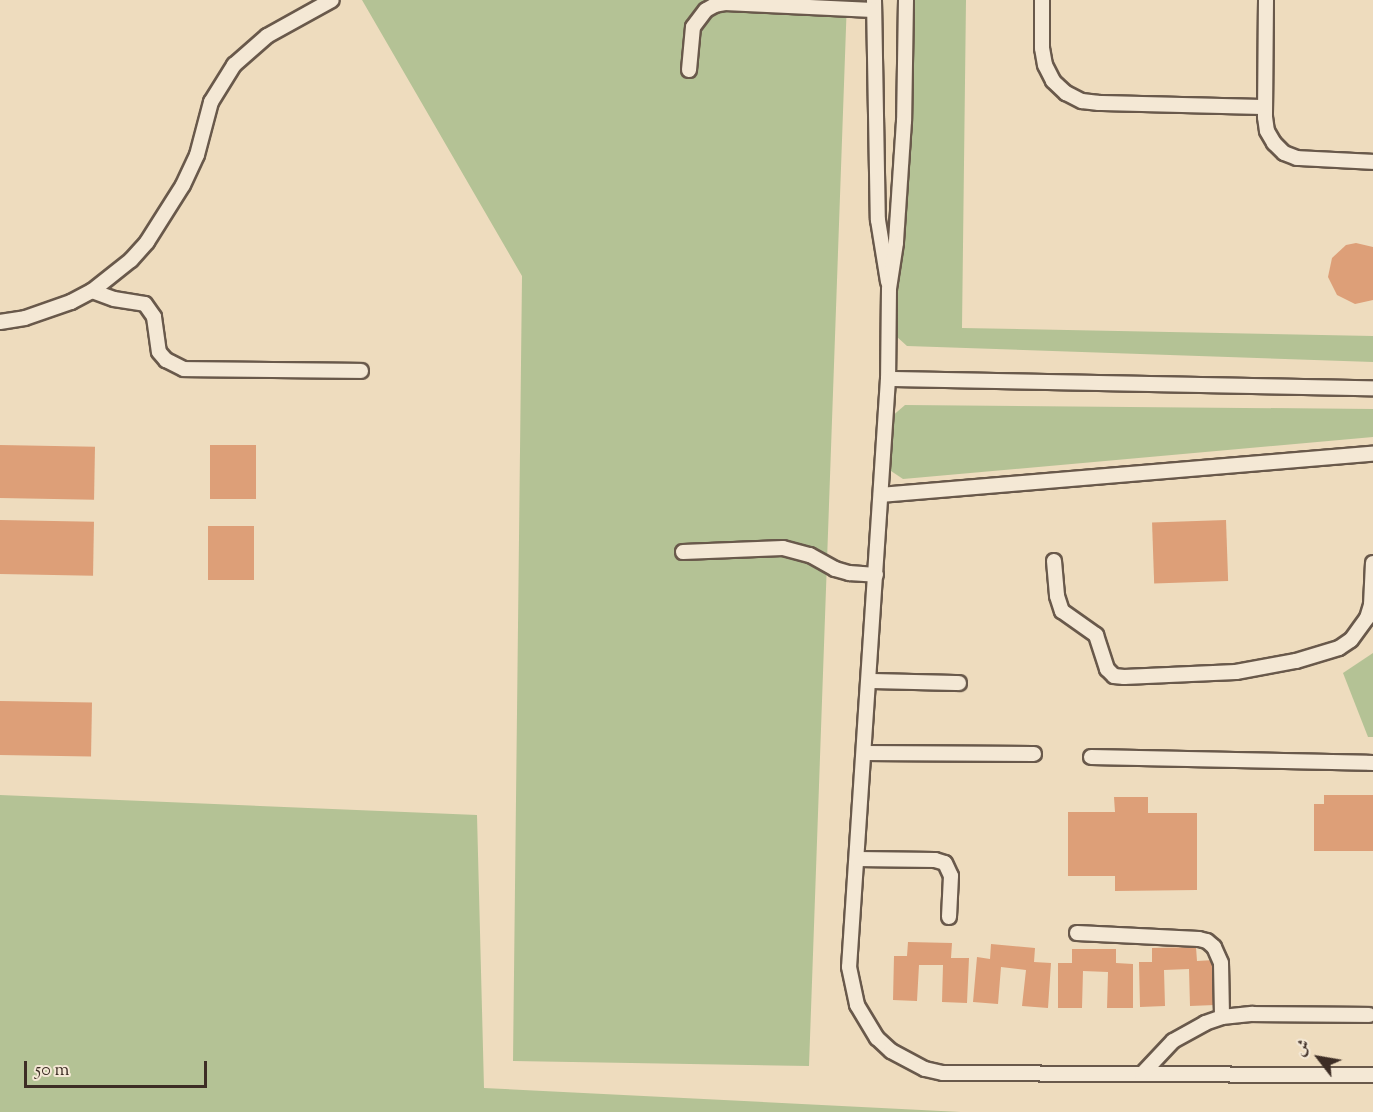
<!DOCTYPE html>
<meta charset="utf-8">
<style>
body{margin:0}
#map{position:relative;width:1373px;height:1112px;overflow:hidden;background:#eedcbe;font-family:"Sorts Mill Goudy",Amiri,serif}
div>[style]{position:absolute}
.green>*{inset:0;background:#b4c295}
.building>*{inset:0;background:#dd9f78;transform-origin:0 0}
.roads{filter:drop-shadow(2px 0 #69594b) drop-shadow(-2px 0 #69594b) drop-shadow(0 2px #69594b) drop-shadow(0 -2px #69594b)}
.lane>*{height:14px;margin:-7px;padding:0 7px;transform-origin:7px;border-radius:7px;background:#f4e8d5}
span{translate:-50% -50%;white-space:nowrap;text-align:center;line-height:1.15;-webkit-text-stroke:6px #f4e8d5;paint-order:stroke}
.north{position:absolute;left:1289px;top:1028px;width:60px;height:60px;-webkit-text-stroke:4px #f4e8d5;paint-order:stroke;rotate:301deg;font-size:16px;font-weight:700;line-height:24px;text-align:center;color:#3d2d25}
.north::after{content:'';display:block;margin:auto;width:21px;height:27px;background:#3d2d25;clip-path:polygon(50% 0,100% 100%,50% 72%,0 100%)}
.scale{position:absolute;left:24px;top:1061px;width:183px;height:27px;box-sizing:border-box;border:3px solid #3d2d25;border-top:0;padding-left:8px;font-size:18px;line-height:21px;white-space:nowrap;color:#3d2d25;-webkit-text-stroke:4px #f4e8d5;paint-order:stroke}
</style>
<div id="map">
<div class="green">
<i style="clip-path:polygon(362px 0,847px 0,809px 1066px,513px 1061px,522px 276px)"></i>
<i style="clip-path:polygon(903px 0,966px 0,962px 328px,1373px 336px,1373px 362px,907px 346px,896px 336px)"></i>
<i style="clip-path:polygon(905px 405px,1373px 409px,1373px 437px,903px 479px,891px 471px,890px 418px)"></i>
<i style="clip-path:polygon(1373px 653px,1373px 737px,1368px 737px,1343px 673px)"></i>
<i style="clip-path:polygon(0 795px,477px 815px,484px 1088px,961px 1112px,0 1112px)"></i>
</div>
<div class="building">
<i style="clip-path:polygon(1356px 243px,1373px 247px,1373px 300px,1355px 304px,1337px 295px,1328px 277px,1332px 258px,1346px 245px)"></i>
<i style="left:0;top:445px;width:95px;height:53px;rotate:1deg"></i>
<i style="left:210px;top:445px;width:46px;height:54px"></i>
<i style="left:0;top:520px;width:94px;height:54px;rotate:1deg"></i>
<i style="left:1226px;top:520px;width:61px;height:74px;rotate:88deg"></i>
<i style="left:208px;top:526px;width:46px;height:54px"></i>
<i style="left:0;top:701px;width:92px;height:54px;rotate:1deg"></i>
<i style="clip-path:polygon(1324px 795px,1373px 795px,1373px 851px,1314px 851px,1314px 804px,1324px 804px)"></i>
<i style="clip-path:polygon(1114px 797px,1148px 797px,1148px 813px,1197px 813px,1197px 890px,1115px 891px,1115px 876px,1068px 876px,1068px 812px,1115px 812px)"></i>
<i style="clip-path:polygon(908px 942px,952px 943px,951px 958px,969px 958px,967px 1003px,942px 1002px,943px 965px,919px 965px,917px 1001px,893px 1000px,894px 956px,907px 956px)"></i>
<i style="clip-path:polygon(991px 944px,1035px 948px,1034px 962px,1051px 963px,1048px 1008px,1022px 1006px,1026px 970px,1001px 967px,998px 1004px,973px 1002px,977px 957px,990px 959px)"></i>
<i style="clip-path:polygon(1196px 947px,1197px 961px,1214px 960px,1215px 1005px,1190px 1006px,1189px 969px,1164px 970px,1165px 1006px,1140px 1007px,1139px 962px,1152px 962px,1152px 948px)"></i>
<i style="clip-path:polygon(1072px 949px,1116px 949px,1116px 963px,1133px 964px,1133px 1008px,1107px 1008px,1108px 972px,1083px 971px,1082px 1008px,1058px 1008px,1058px 963px,1072px 963px)"></i>
</div>
<div class="roads">
<div class="lane">
<i style="left:874px;top:0;width:220px;rotate:89deg"></i>
<i style="left:878px;top:220px;width:63px;rotate:80.8deg"></i>
<i style="left:906px;top:0;width:121px;rotate:90.9deg"></i>
<i style="left:904px;top:121px;width:122px;rotate:93.8deg"></i>
<i style="left:896px;top:243px;width:47px;rotate:98.7deg"></i>
<i style="left:889px;top:289px;width:90px;rotate:90.6deg"></i>
<i style="left:888px;top:379px;width:589px;rotate:93.79deg"></i>
<i style="left:849px;top:967px;width:39px;rotate:78deg"></i>
<i style="left:857px;top:1005px;width:39px;rotate:59deg"></i>
<i style="left:877px;top:1038px;width:19px;rotate:43deg"></i>
<i style="left:891px;top:1051px;width:38px;rotate:28deg"></i>
<i style="left:925px;top:1069px;width:18px;rotate:13deg"></i>
<i style="left:943px;top:1073px;width:430px;rotate:0.3deg"></i>
<i style="left:1042px;top:0;width:48px;rotate:90deg"></i>
<i style="left:1042px;top:48px;width:17px;rotate:80deg"></i>
<i style="left:1045px;top:65px;width:18px;rotate:63deg"></i>
<i style="left:1053px;top:81px;width:18px;rotate:43deg"></i>
<i style="left:1066px;top:93px;width:18px;rotate:27deg"></i>
<i style="left:1082px;top:101px;width:17px;rotate:7deg"></i>
<i style="left:1099px;top:103px;width:166px;rotate:1.4deg"></i>
<i style="left:1266px;top:0;width:117px;rotate:90.5deg"></i>
<i style="left:1265px;top:117px;width:14px;rotate:82deg"></i>
<i style="left:1267px;top:131px;width:14px;rotate:60deg"></i>
<i style="left:1274px;top:143px;width:14px;rotate:45deg"></i>
<i style="left:1284px;top:153px;width:14px;rotate:21deg"></i>
<i style="left:1297px;top:158px;width:76px;rotate:3deg"></i>
<i style="left:689px;top:70px;width:43px;rotate:-84.7deg"></i>
<i style="left:693px;top:27px;width:21px;rotate:-53deg"></i>
<i style="left:706px;top:10px;width:10px;rotate:-29deg"></i>
<i style="left:715px;top:5px;width:10px;rotate:-11deg"></i>
<i style="left:725px;top:3px;width:148px;rotate:2.7deg"></i>
<i style="left:92px;top:291px;width:23px;rotate:20deg"></i>
<i style="left:114px;top:299px;width:31px;rotate:9deg"></i>
<i style="left:145px;top:304px;width:16px;rotate:55deg"></i>
<i style="left:154px;top:317px;width:35px;rotate:82deg"></i>
<i style="left:159px;top:352px;width:11px;rotate:49deg"></i>
<i style="left:166px;top:360px;width:20px;rotate:27deg"></i>
<i style="left:184px;top:369px;width:177px;rotate:0.6deg"></i>
<i style="left:0;top:322px;width:25px;rotate:-9deg"></i>
<i style="left:25px;top:318px;width:49px;rotate:-19.2deg"></i>
<i style="left:71px;top:302px;width:24px;rotate:-28deg"></i>
<i style="left:92px;top:291px;width:50px;rotate:-38.5deg"></i>
<i style="left:131px;top:260px;width:24px;rotate:-48deg"></i>
<i style="left:147px;top:242px;width:67px;rotate:-57.7deg"></i>
<i style="left:183px;top:185px;width:33px;rotate:-65deg"></i>
<i style="left:197px;top:155px;width:55px;rotate:-75.2deg"></i>
<i style="left:211px;top:102px;width:44px;rotate:-58.1deg"></i>
<i style="left:234px;top:65px;width:44px;rotate:-41.3deg"></i>
<i style="left:267px;top:36px;width:74px;rotate:-29deg"></i>
<i style="left:888px;top:379px;width:485px;rotate:1.1deg"></i>
<i style="left:881px;top:495px;width:494px;rotate:-4.8deg"></i>
<i style="left:683px;top:552px;width:100px;rotate:-2.3deg"></i>
<i style="left:783px;top:548px;width:28px;rotate:15deg"></i>
<i style="left:810px;top:555px;width:29px;rotate:29deg"></i>
<i style="left:835px;top:569px;width:15px;rotate:16deg"></i>
<i style="left:849px;top:573px;width:27px;rotate:4deg"></i>
<i style="left:1054px;top:561px;width:35px;rotate:85deg"></i>
<i style="left:1057px;top:596px;width:16px;rotate:72deg"></i>
<i style="left:1062px;top:611px;width:42px;rotate:35.2deg"></i>
<i style="left:1096px;top:635px;width:36px;rotate:72deg"></i>
<i style="left:1107px;top:669px;width:10px;rotate:45deg"></i>
<i style="left:1114px;top:676px;width:10px;rotate:6deg"></i>
<i style="left:1124px;top:677px;width:112px;rotate:-2.6deg"></i>
<i style="left:1236px;top:672px;width:61px;rotate:-10.4deg"></i>
<i style="left:1296px;top:661px;width:45px;rotate:-16.8deg"></i>
<i style="left:1339px;top:648px;width:14px;rotate:-34deg"></i>
<i style="left:1351px;top:640px;width:27px;rotate:-54deg"></i>
<i style="left:1367px;top:618px;width:14px;rotate:-73deg"></i>
<i style="left:1371px;top:605px;width:42px;rotate:-87.3deg"></i>
<i style="left:869px;top:681px;width:90px;rotate:1.3deg"></i>
<i style="left:864px;top:753px;width:170px;rotate:0.3deg"></i>
<i style="left:1091px;top:757px;width:282px;rotate:1.2deg"></i>
<i style="left:857px;top:859px;width:78px;rotate:0.7deg"></i>
<i style="left:935px;top:860px;width:10px;rotate:17deg"></i>
<i style="left:945px;top:863px;width:14px;rotate:65deg"></i>
<i style="left:951px;top:876px;width:41px;rotate:92.8deg"></i>
<i style="left:1077px;top:933px;width:122px;rotate:2.8deg"></i>
<i style="left:1199px;top:939px;width:8px;rotate:14deg"></i>
<i style="left:1207px;top:941px;width:9px;rotate:41deg"></i>
<i style="left:1214px;top:947px;width:17px;rotate:66deg"></i>
<i style="left:1221px;top:963px;width:54px;rotate:88.9deg"></i>
<i style="left:1142px;top:1074px;width:45px;rotate:-46.8deg"></i>
<i style="left:1173px;top:1041px;width:37px;rotate:-29deg"></i>
<i style="left:1205px;top:1023px;width:18px;rotate:-19deg"></i>
<i style="left:1222px;top:1017px;width:31px;rotate:-6deg"></i>
<i style="left:1253px;top:1014px;width:116px;rotate:0.5deg"></i>
</div>
</div>
<div class="north">ش</div>
<div class="scale">50 m</div>
</div>
